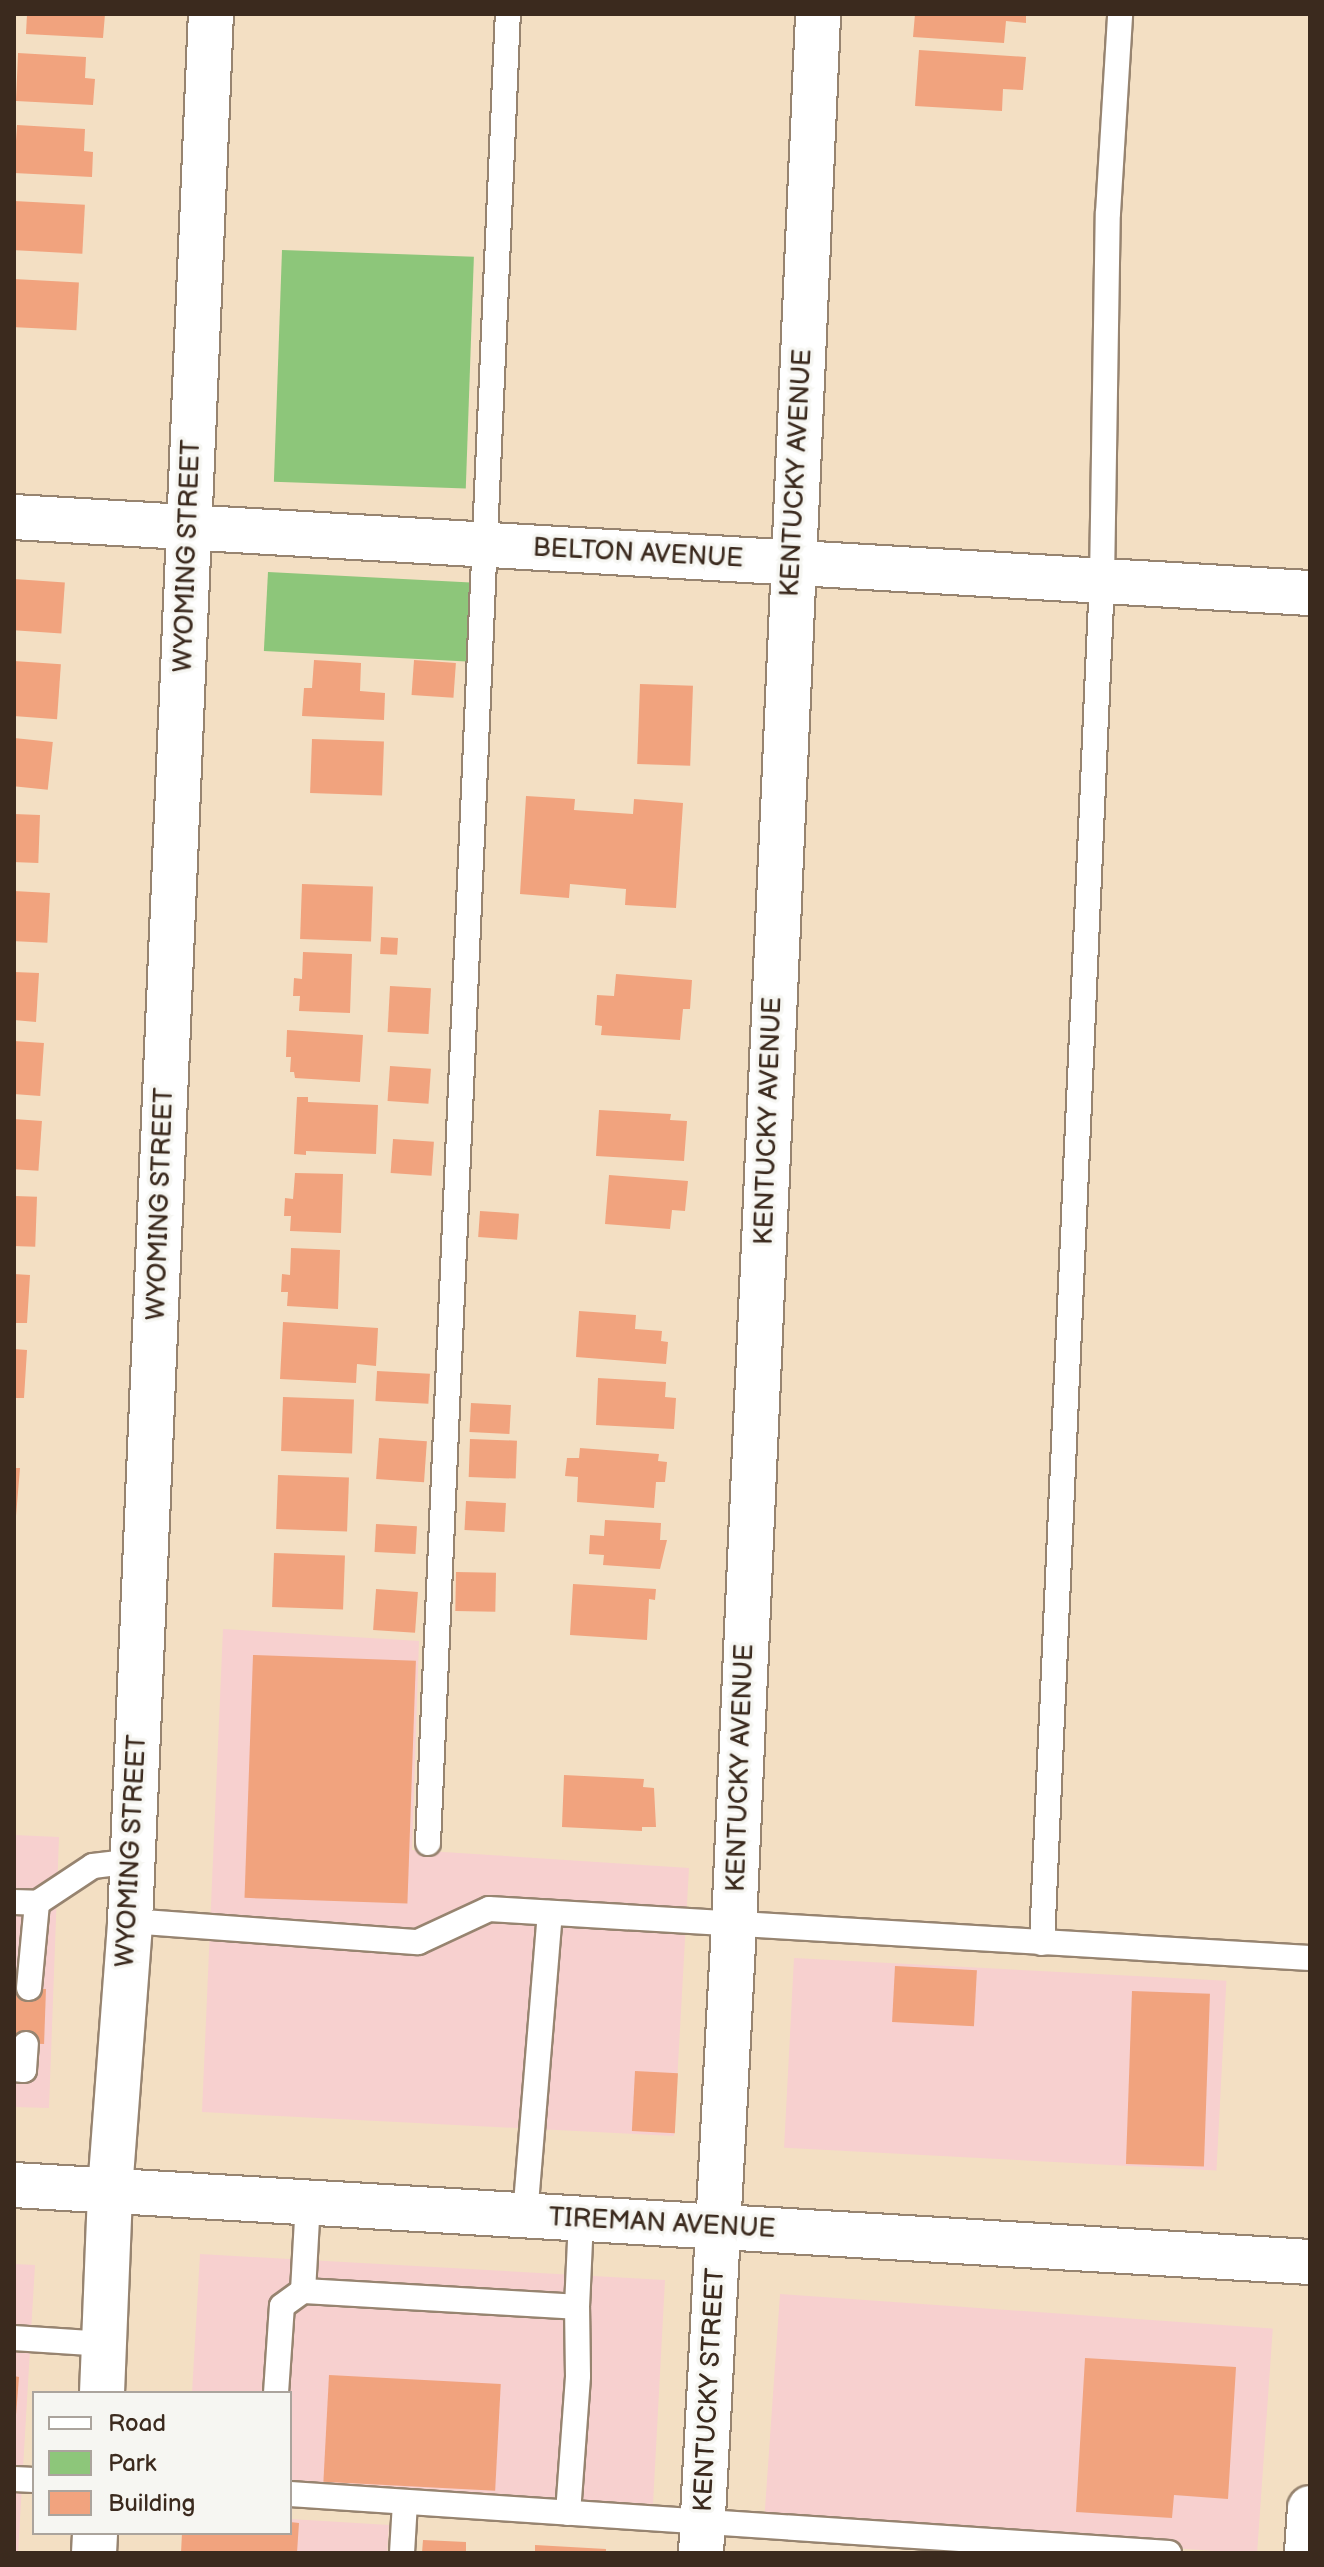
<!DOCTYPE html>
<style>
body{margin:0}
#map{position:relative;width:1324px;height:2567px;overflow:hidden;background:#f3dfc3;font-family:"Balsamiq Sans",sans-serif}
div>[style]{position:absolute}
.built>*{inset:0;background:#f7d0cf;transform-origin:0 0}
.green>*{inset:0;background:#8dc67a;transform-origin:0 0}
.building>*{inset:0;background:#f1a37e;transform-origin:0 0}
.roads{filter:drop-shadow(2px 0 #978470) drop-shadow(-2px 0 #978470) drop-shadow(0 2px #978470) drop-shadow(0 -2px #978470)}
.service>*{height:24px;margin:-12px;padding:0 12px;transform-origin:12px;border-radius:12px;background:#fff}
.minor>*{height:44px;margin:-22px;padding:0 22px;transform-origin:22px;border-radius:22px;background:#fff}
.tertiary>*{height:44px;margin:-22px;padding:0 22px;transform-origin:22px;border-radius:22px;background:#fff}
span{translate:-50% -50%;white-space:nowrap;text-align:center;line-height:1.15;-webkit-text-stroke:7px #f6f6f2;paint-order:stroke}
.street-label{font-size:26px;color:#3b2a1e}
.frame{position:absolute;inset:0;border:16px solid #3b2a1e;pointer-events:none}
.legend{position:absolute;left:32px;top:2391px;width:260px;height:144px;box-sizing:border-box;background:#f6f6f2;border:2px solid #aba49d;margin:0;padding:10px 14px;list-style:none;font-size:24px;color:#3b2a1e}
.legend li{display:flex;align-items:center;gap:16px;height:40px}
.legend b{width:40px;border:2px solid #aba49d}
</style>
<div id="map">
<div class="built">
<i style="clip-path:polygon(223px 1629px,419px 1641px,412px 1850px,689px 1868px,674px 2136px,202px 2112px)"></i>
<i style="clip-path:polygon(14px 1835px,59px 1837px,49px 2108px,14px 2107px)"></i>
<i style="left:794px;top:1958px;width:433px;height:190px;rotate:3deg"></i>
<i style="clip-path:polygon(200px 2254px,665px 2280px,653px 2504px,290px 2484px,290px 2393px,192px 2393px)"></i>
<i style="clip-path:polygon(14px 2264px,35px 2265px,18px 2553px,14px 2553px)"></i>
<i style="left:780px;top:2294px;width:494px;height:226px;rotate:4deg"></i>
<i style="clip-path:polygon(290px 2519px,389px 2525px,387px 2553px,181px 2553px,290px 2533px)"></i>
</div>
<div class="green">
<i style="left:282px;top:250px;width:192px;height:232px;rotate:2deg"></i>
<i style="left:268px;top:572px;width:203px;height:79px;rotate:3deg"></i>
</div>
<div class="building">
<i style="clip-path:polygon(27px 14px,105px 14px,103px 38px,26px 34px)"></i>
<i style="clip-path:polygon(915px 14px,1026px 14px,1026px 23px,1006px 21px,1004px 43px,913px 37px)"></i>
<i style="clip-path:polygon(919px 50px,1026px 57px,1023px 90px,1003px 89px,1002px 111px,915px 106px)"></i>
<i style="clip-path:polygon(18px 53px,86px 57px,85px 78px,95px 79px,93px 105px,16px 101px)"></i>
<i style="clip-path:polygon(17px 125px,85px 129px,84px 151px,93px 152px,92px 177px,14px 173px)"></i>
<i style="left:14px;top:201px;width:71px;height:49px;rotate:3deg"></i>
<i style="left:14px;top:279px;width:65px;height:48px;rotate:3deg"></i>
<i style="left:14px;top:579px;width:51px;height:51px;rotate:4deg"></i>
<i style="clip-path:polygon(314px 660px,361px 663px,360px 691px,385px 693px,384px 720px,302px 716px,304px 688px,312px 688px)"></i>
<i style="left:414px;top:660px;width:42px;height:35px;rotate:4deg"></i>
<i style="left:14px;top:661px;width:47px;height:55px;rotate:4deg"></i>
<i style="left:640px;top:684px;width:53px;height:80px;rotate:2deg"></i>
<i style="left:14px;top:738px;width:39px;height:48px;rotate:6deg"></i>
<i style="left:312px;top:739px;width:72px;height:54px;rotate:2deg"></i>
<i style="clip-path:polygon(526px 796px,575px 799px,574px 810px,633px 814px,634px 799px,683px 803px,676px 908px,625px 905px,626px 889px,570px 884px,569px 898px,520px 894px)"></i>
<i style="left:14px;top:814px;width:26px;height:48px;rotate:2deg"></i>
<i style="left:302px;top:884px;width:71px;height:55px;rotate:2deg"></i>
<i style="left:14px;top:891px;width:36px;height:50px;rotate:3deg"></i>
<i style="left:381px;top:937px;width:17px;height:17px;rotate:3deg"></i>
<i style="clip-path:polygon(303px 952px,352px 954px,350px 1013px,299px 1011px,300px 996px,293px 996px,294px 978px,302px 979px)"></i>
<i style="clip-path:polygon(14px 972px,39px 973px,36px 1022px,14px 1020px)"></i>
<i style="clip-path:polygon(616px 974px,692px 980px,690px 1009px,683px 1009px,680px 1040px,601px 1035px,602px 1026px,595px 1025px,597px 995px,614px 996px)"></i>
<i style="left:390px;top:986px;width:41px;height:46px;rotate:3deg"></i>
<i style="clip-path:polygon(287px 1030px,363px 1035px,360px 1082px,295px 1078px,294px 1072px,290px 1072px,291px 1057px,286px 1057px)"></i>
<i style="left:14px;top:1041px;width:30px;height:53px;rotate:4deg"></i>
<i style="left:390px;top:1066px;width:41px;height:35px;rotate:4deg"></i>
<i style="clip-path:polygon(297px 1097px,308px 1097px,308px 1102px,378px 1105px,376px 1154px,306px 1151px,306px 1155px,294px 1154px)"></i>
<i style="clip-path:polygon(599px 1110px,671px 1114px,670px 1120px,687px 1121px,684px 1161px,596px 1156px)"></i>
<i style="left:14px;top:1119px;width:28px;height:50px;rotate:4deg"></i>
<i style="left:393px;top:1139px;width:41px;height:34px;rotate:4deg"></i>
<i style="clip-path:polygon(295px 1173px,343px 1174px,341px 1233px,290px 1231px,291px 1216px,284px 1216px,285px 1198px,293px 1199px)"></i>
<i style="clip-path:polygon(609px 1175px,688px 1181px,685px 1211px,672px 1210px,670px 1229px,605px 1224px)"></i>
<i style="left:14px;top:1196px;width:23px;height:50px;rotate:2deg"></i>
<i style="left:480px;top:1211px;width:39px;height:26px;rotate:4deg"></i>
<i style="clip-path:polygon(291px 1248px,340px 1250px,338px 1309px,287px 1306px,288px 1292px,281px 1292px,282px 1274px,290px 1275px)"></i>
<i style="clip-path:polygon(14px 1274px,30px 1275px,27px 1323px,14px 1323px)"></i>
<i style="clip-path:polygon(579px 1311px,636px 1315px,635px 1329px,662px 1331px,661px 1341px,668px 1342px,666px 1364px,576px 1357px)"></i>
<i style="clip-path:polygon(283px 1322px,378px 1328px,376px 1366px,357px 1364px,356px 1383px,280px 1379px)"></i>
<i style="clip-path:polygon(14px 1349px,27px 1350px,24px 1398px,14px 1398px)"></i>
<i style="left:377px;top:1371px;width:53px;height:30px;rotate:3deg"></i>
<i style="clip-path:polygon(598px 1378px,666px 1382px,665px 1397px,676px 1398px,674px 1429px,596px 1425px)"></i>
<i style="left:283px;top:1397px;width:71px;height:54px;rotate:2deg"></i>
<i style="left:471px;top:1403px;width:40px;height:29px;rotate:3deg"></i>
<i style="left:379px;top:1438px;width:48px;height:41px;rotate:4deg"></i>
<i style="left:470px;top:1439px;width:47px;height:38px;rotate:2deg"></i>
<i style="clip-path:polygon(580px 1448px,659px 1454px,658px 1461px,667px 1462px,665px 1482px,656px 1482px,654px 1508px,577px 1502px,578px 1477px,565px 1476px,567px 1458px,579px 1458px)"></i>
<i style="clip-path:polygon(14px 1468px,20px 1468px,16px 1516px,14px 1516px)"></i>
<i style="left:278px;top:1475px;width:71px;height:54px;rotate:2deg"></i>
<i style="left:466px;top:1501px;width:40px;height:29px;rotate:3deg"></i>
<i style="clip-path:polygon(605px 1520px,661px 1523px,660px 1540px,667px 1540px,660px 1569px,603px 1565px,604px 1555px,589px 1554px,590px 1535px,604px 1536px)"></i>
<i style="left:376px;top:1524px;width:41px;height:28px;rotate:3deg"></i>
<i style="left:274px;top:1553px;width:71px;height:54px;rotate:2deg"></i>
<i style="left:456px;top:1572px;width:40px;height:39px;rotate:1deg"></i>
<i style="clip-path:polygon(573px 1584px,656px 1589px,655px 1600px,649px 1599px,647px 1640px,570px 1635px)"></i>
<i style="left:376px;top:1589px;width:42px;height:41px;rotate:4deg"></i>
<i style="left:253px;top:1655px;width:163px;height:243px;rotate:2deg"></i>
<i style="clip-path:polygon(564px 1775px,644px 1779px,643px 1787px,654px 1788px,656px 1827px,642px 1827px,642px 1831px,562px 1827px)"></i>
<i style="left:895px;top:1966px;width:82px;height:56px;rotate:3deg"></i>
<i style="left:14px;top:1988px;width:32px;height:55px;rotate:2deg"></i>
<i style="left:1132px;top:1991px;width:78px;height:173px;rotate:2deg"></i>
<i style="left:635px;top:2071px;width:43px;height:60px;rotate:3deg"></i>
<i style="clip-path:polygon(1085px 2358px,1236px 2367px,1228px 2499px,1174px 2495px,1172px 2518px,1076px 2512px)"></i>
<i style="left:329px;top:2375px;width:172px;height:107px;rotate:3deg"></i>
<i style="clip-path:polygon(14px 2376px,19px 2377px,16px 2415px,14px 2415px)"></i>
<i style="clip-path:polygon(290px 2522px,299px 2523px,297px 2553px,181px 2553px,182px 2533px,290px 2533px)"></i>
<i style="clip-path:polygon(423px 2540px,466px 2542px,466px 2553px,422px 2553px)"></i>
<i style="clip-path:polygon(535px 2545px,606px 2549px,606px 2553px,535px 2553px)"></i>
</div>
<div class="roads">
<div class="service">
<i style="left:428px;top:1843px;width:1831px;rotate:-87.5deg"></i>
<i style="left:14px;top:1902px;width:23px;rotate:2deg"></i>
<i style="left:37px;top:1903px;width:67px;rotate:-33.5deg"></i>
<i style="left:93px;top:1866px;width:40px;rotate:-7.1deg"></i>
<i style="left:130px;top:1921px;width:289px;rotate:4.2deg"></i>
<i style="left:418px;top:1942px;width:78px;rotate:-24.9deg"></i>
<i style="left:489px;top:1909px;width:822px;rotate:3.42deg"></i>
<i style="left:1042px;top:1943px;width:1363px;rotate:-87.48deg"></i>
<i style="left:1102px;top:581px;width:368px;rotate:-89.1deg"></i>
<i style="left:1108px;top:213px;width:199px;rotate:-86.5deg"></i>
<i style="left:29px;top:1988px;width:85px;rotate:-84.6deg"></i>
<i style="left:14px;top:2069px;width:10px;rotate:6deg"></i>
<i style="left:24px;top:2070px;width:26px;rotate:-86deg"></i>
<i style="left:525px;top:2216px;width:304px;rotate:-85.3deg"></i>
<i style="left:303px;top:2291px;width:89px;rotate:-86.8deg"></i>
<i style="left:14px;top:2338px;width:91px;rotate:3.8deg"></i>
<i style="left:276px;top:2393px;width:87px;rotate:-86.1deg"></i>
<i style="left:282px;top:2306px;width:26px;rotate:-36deg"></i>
<i style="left:303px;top:2291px;width:274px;rotate:3.3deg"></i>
<i style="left:14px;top:2479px;width:20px;rotate:3deg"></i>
<i style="left:290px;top:2494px;width:881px;rotate:3.84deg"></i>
<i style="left:568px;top:2513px;width:137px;rotate:-85.8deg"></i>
<i style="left:578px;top:2376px;width:69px;rotate:-90.8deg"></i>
<i style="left:577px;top:2307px;width:87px;rotate:-87.4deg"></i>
<i style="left:402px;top:2553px;width:51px;rotate:-86.6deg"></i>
</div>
<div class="minor">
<i style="left:14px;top:517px;width:1298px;rotate:3.36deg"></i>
<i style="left:701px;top:2553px;width:629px;rotate:-86.99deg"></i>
<i style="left:734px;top:1925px;width:1913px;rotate:-87.48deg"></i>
<i style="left:1307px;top:2553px;width:45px;rotate:-86.2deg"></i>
</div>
<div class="tertiary">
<i style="left:14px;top:2185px;width:1298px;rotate:3.4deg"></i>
<i style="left:102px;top:2393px;width:203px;rotate:-87.7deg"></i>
<i style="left:110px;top:2190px;width:270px;rotate:-85.7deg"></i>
<i style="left:130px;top:1921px;width:1909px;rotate:-87.57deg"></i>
<i style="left:94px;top:2553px;width:20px;rotate:-87deg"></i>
</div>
</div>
<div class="street-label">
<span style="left:797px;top:473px;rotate:-87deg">KENTUCKY AVENUE</span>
<span style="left:638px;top:554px;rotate:3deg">BELTON AVENUE</span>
<span style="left:188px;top:556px;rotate:-88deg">WYOMING STREET</span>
<span style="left:769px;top:1121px;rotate:-88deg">KENTUCKY AVENUE</span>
<span style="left:161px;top:1204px;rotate:-88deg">WYOMING STREET</span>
<span style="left:741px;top:1768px;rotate:-88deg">KENTUCKY AVENUE</span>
<span style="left:132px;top:1851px;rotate:-87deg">WYOMING STREET</span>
<span style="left:662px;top:2224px;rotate:3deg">TIREMAN AVENUE</span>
<span style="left:710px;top:2390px;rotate:-87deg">KENTUCKY STREET</span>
</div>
<div class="frame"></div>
<ul class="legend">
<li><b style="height:10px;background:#fff"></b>Road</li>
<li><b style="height:22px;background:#8dc67a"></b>Park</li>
<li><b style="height:22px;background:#f1a37e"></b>Building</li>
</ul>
</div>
